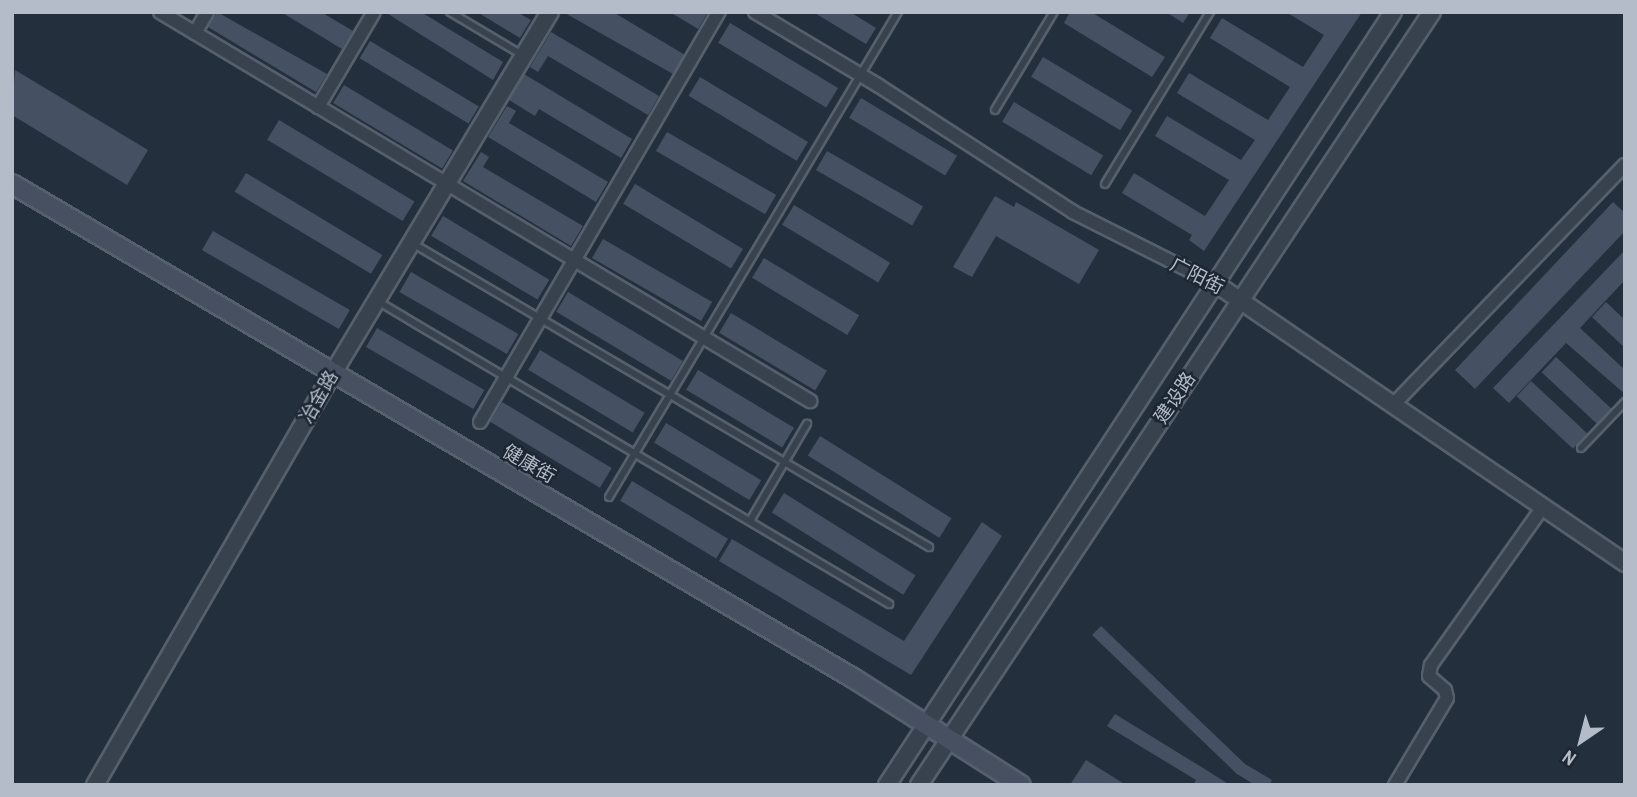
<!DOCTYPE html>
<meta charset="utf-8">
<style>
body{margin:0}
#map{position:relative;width:1637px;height:797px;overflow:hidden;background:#242f3e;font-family:"Archivo Narrow","Noto Sans SC",sans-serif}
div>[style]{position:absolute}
.building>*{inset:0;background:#455162;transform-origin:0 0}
.roads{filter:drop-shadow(2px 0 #565f6c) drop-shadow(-2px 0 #565f6c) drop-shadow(0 2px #565f6c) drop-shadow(0 -2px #565f6c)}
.service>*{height:6px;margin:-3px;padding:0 3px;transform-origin:3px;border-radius:3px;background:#38414e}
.minor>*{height:12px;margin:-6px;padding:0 6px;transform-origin:6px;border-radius:6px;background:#38414e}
.tertiary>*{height:16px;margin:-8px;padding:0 8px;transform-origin:8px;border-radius:8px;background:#38414e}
.secondary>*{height:18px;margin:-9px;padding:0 9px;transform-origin:9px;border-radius:9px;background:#465061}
span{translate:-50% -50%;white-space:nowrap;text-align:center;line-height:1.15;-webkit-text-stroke:5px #1d2633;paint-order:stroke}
.street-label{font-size:19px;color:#b4bcc9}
.frame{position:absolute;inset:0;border:14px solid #b4bcc9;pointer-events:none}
.north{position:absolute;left:1546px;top:706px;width:70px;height:70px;-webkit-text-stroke:5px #1d2633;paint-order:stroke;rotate:215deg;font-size:19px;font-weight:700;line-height:28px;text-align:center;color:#b4bcc9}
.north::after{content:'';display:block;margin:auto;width:24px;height:32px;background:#b4bcc9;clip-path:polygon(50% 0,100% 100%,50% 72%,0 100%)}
</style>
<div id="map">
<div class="building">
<i style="clip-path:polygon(217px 12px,327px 74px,316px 92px,208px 27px)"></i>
<i style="clip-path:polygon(281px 12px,321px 12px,353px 31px,342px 49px)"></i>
<i style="clip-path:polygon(385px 12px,421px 12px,503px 62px,493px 80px)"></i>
<i style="clip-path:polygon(477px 12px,517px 12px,531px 20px,520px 38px)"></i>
<i style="clip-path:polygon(563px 12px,613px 12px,685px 55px,673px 74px)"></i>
<i style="clip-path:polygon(670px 12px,708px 12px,698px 29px)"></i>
<i style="clip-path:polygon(813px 12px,850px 12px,876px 28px,866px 44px)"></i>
<i style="clip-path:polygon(1070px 12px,1091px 12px,1165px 57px,1152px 77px,1064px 23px)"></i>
<i style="clip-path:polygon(1166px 12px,1190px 12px,1183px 23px)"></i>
<i style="clip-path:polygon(1286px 12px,1362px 12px,1204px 251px,1189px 240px,1192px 235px,1122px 193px,1134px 173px,1205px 216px,1229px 180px,1155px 136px,1167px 116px,1241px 160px,1255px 140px,1177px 93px,1189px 73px,1268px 120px,1290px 87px,1210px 38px,1222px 18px,1303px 67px,1324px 35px)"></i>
<i style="left:730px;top:23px;width:126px;height:23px;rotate:31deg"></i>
<i style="clip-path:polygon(551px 32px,659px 96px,648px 115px,548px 56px,538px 72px,530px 67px)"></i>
<i style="left:370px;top:41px;width:127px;height:20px;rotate:31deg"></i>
<i style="left:1043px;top:57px;width:104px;height:23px;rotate:31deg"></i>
<i style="clip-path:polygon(15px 70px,148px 150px,127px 185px,12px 115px)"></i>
<i style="clip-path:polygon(524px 74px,632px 139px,621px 158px,539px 109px,535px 116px,509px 100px)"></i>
<i style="left:700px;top:77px;width:126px;height:22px;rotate:31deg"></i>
<i style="left:344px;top:85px;width:127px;height:21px;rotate:31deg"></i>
<i style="left:861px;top:98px;width:112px;height:23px;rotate:31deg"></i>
<i style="left:1014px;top:102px;width:104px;height:23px;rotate:31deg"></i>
<i style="clip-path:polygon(507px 106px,516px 111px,509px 123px,608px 182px,596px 202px,488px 137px)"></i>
<i style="left:279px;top:120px;width:158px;height:23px;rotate:31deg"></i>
<i style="left:667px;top:132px;width:126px;height:22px;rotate:30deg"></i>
<i style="left:827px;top:151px;width:111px;height:22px;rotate:30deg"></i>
<i style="clip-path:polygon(481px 152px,489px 157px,483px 167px,583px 226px,571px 246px,463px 181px)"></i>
<i style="left:246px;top:173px;width:159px;height:22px;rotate:31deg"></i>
<i style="left:635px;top:184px;width:126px;height:23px;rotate:31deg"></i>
<i style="clip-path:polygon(995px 196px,1014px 207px,1016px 202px,1099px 250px,1079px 284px,996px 236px,972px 277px,953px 267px)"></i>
<i style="clip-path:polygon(1613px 202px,1625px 213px,1625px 231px,1475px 389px,1455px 370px)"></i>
<i style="left:794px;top:205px;width:112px;height:23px;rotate:31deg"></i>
<i style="left:443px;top:216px;width:124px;height:23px;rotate:31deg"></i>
<i style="left:213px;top:231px;width:158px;height:22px;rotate:30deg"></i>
<i style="left:603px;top:239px;width:126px;height:22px;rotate:30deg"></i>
<i style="clip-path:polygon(1625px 250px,1625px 280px,1580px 328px,1625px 370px,1625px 394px,1566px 343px,1509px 403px,1493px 388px)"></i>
<i style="left:764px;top:258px;width:111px;height:23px;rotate:31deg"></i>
<i style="left:411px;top:272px;width:124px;height:23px;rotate:30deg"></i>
<i style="left:568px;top:292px;width:134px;height:23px;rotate:31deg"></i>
<i style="clip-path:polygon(1606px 302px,1625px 320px,1625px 348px,1592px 317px)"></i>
<i style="left:731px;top:313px;width:112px;height:23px;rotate:31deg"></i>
<i style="left:377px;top:328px;width:124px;height:22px;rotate:30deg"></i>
<i style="left:540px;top:350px;width:122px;height:23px;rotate:31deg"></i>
<i style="left:1556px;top:357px;width:77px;height:21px;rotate:43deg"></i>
<i style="left:698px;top:370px;width:112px;height:23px;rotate:31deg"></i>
<i style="left:1531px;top:381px;width:77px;height:21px;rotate:43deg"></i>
<i style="left:502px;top:402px;width:128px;height:23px;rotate:31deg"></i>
<i style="left:666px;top:423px;width:111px;height:23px;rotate:31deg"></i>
<i style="left:820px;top:436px;width:155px;height:23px;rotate:32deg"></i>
<i style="left:632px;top:481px;width:112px;height:23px;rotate:31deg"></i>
<i style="left:784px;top:493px;width:155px;height:23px;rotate:32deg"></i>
<i style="clip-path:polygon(982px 522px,1002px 536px,911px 675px,719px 561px,732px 539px,904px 641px)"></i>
<i style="clip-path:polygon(1101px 626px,1245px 764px,1272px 780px,1269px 785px,1255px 785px,1237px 774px,1092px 635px)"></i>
<i style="clip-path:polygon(1115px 714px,1203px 768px,1230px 785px,1193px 785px,1196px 780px,1107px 726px)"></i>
<i style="clip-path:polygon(1086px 760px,1126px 785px,1070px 785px)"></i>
</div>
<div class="roads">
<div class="service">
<i style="left:450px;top:12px;width:84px;rotate:30.8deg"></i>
<i style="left:995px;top:110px;width:114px;rotate:-59deg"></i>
<i style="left:1105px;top:184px;width:202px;rotate:-58.6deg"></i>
<i style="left:412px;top:243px;width:600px;rotate:30.46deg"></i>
<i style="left:379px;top:302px;width:593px;rotate:30.63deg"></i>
<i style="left:1581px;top:448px;width:64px;rotate:-46.3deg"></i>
<i style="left:609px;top:497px;width:565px;rotate:-59.21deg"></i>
<i style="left:750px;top:521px;width:113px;rotate:-59.6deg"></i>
</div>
<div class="minor">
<i style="left:160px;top:12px;width:758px;rotate:30.9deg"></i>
<i style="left:755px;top:12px;width:144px;rotate:30.8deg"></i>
<i style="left:879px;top:86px;width:231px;rotate:33deg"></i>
<i style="left:1073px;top:212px;width:160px;rotate:26.7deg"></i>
<i style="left:195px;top:33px;width:24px;rotate:-60deg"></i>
<i style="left:318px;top:107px;width:110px;rotate:-59.5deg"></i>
<i style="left:1393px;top:405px;width:334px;rotate:-46deg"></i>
<i style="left:480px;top:422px;width:475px;rotate:-59.8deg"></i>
<i style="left:1395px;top:785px;width:101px;rotate:-59.1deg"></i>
<i style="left:1447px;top:698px;width:8px;rotate:-104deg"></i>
<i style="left:1445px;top:690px;width:21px;rotate:-139deg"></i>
<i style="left:1429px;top:676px;width:11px;rotate:-80deg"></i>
<i style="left:1431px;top:665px;width:194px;rotate:-54.7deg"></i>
</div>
<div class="tertiary">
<i style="left:1216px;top:284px;width:495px;rotate:34.3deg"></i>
<i style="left:95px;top:785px;width:476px;rotate:-60deg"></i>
<i style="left:333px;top:373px;width:421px;rotate:-59deg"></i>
<i style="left:887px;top:785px;width:924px;rotate:-56.79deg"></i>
<i style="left:919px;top:785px;width:928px;rotate:-56.43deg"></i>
</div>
<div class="secondary">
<i style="left:12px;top:184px;width:975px;rotate:30.43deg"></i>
<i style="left:853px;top:678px;width:199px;rotate:32.5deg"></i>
</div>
</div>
<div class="street-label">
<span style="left:1197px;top:276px;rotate:27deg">广阳街</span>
<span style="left:319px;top:397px;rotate:-60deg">冶金路</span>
<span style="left:1175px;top:398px;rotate:-56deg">建设路</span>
<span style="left:529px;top:464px;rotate:30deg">健康街</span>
</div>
<div class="frame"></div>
<div class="north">N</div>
</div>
